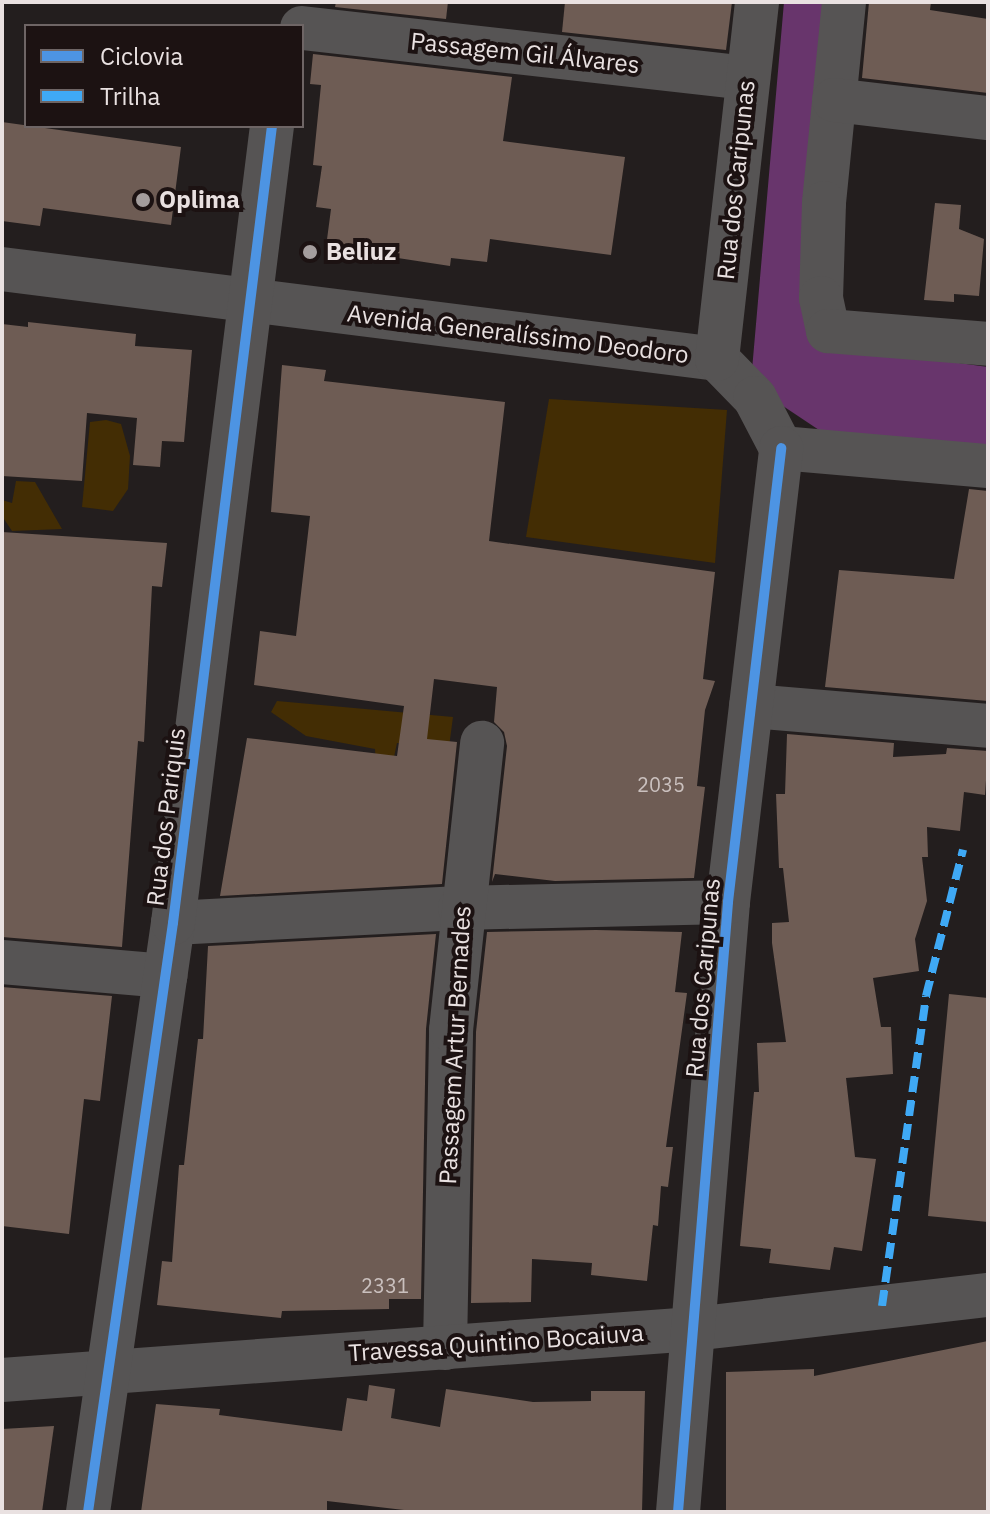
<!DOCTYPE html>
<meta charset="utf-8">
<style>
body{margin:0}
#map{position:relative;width:990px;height:1514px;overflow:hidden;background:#231e1e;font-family:"IBM Plex Sans",sans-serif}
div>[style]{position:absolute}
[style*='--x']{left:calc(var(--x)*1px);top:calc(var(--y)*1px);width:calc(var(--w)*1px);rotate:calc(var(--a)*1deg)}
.green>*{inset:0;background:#432d04}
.water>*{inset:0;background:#68356c}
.building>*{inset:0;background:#6e5c54}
.minor>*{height:44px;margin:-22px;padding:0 22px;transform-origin:22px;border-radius:22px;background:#565454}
.quiet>*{height:8px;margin-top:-4px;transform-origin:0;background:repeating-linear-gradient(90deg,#3fa9f5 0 16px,transparent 0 24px)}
.cycleway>*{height:10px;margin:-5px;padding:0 5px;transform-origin:5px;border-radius:5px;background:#4d94e3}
.dots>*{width:22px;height:22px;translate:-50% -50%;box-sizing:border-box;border:4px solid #1c1212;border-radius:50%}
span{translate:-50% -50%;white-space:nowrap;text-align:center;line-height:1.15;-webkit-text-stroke:8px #1c1212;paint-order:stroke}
.number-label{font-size:20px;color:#cac0be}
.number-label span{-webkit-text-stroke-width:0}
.street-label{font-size:24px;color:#e9e1e1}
.poi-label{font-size:24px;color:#e9e1e1;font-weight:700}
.left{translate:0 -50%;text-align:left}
.frame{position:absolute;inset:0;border:4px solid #e9e1e1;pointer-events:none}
.legend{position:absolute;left:24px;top:24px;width:280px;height:104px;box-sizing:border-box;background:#1c1212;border:2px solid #6e6565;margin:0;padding:10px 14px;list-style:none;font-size:24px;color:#e9e1e1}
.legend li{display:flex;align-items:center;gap:16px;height:40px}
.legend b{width:40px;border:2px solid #6e6565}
</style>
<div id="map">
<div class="green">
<i style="clip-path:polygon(549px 399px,727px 410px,715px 563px,526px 537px)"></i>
<i style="clip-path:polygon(106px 420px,121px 424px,130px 456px,128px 489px,113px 511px,82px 507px,90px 422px)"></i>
<i style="clip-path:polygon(16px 481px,35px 482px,62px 529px,12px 531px,2px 516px,2px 500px,12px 503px)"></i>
<i style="clip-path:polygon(277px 701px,453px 717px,449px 747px,397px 743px,391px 771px,376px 766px,375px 749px,306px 736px,271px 712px)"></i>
</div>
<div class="water">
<i style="clip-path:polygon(784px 2px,829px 2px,810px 323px,886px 353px,988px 367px,988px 445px,822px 432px,783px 406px,752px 370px)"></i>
</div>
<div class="building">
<i style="clip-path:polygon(336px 2px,448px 2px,446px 19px,335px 7px)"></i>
<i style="clip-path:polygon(565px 2px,732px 2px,726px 50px,562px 32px)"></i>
<i style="clip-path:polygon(869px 2px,931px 2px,930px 10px,988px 19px,988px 93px,862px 78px)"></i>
<i style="clip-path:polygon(313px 54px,512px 77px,503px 141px,625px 157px,611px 255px,490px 239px,487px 262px,451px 258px,450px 266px,326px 247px,331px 209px,316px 207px,322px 166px,313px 165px,321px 85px,310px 84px)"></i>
<i style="clip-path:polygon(2px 122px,181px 147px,171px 225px,43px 208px,40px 226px,2px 221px)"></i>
<i style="clip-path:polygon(935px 203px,961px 205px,959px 229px,984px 239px,979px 296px,954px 294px,954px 302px,924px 300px)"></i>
<i style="clip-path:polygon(28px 322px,136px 334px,135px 346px,192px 350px,184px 442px,162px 441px,160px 467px,133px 465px,137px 418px,87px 413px,82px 481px,2px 476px,2px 324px,28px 327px)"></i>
<i style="clip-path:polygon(282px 365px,326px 370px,324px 381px,505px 402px,489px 541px,715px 572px,703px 679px,715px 681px,705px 710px,697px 786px,705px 787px,694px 878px,555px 881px,495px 874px,492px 882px,507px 746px,504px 732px,494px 722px,497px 687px,434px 679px,427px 739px,457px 742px,442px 884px,220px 896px,247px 738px,397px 756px,404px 706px,254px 685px,260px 631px,296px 636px,310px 516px,271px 512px)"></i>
<i style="clip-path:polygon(969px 489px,988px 491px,988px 701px,825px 687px,839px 570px,954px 579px)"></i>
<i style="clip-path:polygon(2px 532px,167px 543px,162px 587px,152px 586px,144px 742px,138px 741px,122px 947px,2px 937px)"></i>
<i style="clip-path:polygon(787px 734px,894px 743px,893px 757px,946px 754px,947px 748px,988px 751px,985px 795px,964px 792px,960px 831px,927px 827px,928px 857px,922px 857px,927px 901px,915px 939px,919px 971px,873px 978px,881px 1027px,891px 1027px,893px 1074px,846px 1078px,855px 1157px,876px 1159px,862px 1251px,834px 1247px,830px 1270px,769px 1263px,771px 1249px,740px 1246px,754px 1092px,759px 1092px,757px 1043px,786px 1042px,772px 943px,772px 923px,789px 922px,783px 868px,779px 868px,776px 794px,785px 794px)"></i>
<i style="clip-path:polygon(596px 930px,682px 932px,675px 992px,687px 993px,666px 1147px,673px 1147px,668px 1187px,661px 1186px,658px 1226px,653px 1225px,647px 1281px,591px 1275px,592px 1263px,532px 1259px,531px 1302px,471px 1303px,476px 1032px,487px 932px)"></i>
<i style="clip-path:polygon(436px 934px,426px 1029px,421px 1299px,389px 1299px,389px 1309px,282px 1311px,281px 1318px,157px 1305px,162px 1261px,172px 1262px,179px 1165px,184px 1165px,198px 1039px,203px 1039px,208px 946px)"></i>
<i style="clip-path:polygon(2px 987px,112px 996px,100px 1101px,84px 1099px,69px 1234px,2px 1226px)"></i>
<i style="clip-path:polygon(949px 994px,988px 998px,988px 1222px,928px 1216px)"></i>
<i style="clip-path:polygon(988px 1341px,988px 1512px,726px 1512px,726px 1372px,814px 1369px,814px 1376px)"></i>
<i style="clip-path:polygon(369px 1385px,395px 1389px,391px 1418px,440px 1427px,446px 1389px,533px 1402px,591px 1401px,591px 1391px,645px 1391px,642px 1512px,421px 1512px,327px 1501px,327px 1512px,141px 1512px,156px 1404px,220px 1409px,219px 1415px,342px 1431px,347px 1398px,367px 1401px)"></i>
<i style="clip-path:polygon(54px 1426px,42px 1512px,2px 1512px,2px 1429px)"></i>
</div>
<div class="minor">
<i style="--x:844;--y:2;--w:202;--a:95.7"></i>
<i style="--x:824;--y:203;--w:95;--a:91.8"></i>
<i style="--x:821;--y:298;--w:34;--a:78"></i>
<i style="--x:828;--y:331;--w:161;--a:4.6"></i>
<i style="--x:302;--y:28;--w:449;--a:6.4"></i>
<i style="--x:834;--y:100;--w:155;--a:6.7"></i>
<i style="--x:2;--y:269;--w:721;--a:7.17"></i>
<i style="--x:717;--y:359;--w:54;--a:45.7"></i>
<i style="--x:755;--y:398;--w:56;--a:62.5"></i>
<i style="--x:717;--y:359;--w:359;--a:-83.6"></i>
<i style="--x:781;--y:448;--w:208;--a:5"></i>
<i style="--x:751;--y:706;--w:238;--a:4.8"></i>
<i style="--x:173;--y:923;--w:287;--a:-3"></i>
<i style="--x:460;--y:908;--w:268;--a:-1.3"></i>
<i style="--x:2;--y:962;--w:164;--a:4.9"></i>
<i style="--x:445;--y:1348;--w:318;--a:-88.9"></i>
<i style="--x:451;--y:1030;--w:289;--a:-83.8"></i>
<i style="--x:2;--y:1380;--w:693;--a:-4.22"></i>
<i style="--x:693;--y:1329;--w:297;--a:-6.6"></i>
<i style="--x:88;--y:1512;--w:595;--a:-81.79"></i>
<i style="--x:173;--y:923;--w:803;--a:-82.92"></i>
<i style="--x:678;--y:1512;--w:612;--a:-85.31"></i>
<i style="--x:728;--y:902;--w:457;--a:-83.3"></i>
</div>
<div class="quiet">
<i style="--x:882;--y:1306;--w:313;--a:-81.9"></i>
<i style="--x:926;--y:996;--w:151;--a:-75.8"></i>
</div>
<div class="cycleway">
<i style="--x:88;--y:1512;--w:595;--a:-81.79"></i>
<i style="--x:173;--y:923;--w:803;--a:-82.92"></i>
<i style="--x:678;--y:1512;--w:612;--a:-85.31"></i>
<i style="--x:728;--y:902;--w:457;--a:-83.3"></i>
</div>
<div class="dots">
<i style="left:143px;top:200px;background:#a49d9d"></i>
<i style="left:310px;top:252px;background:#a49d9d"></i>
</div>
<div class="number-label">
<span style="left:661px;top:784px">2035</span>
<span style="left:385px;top:1285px">2331</span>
</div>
<div class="street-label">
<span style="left:525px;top:53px;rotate:6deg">Passagem Gil Álvares</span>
<span style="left:736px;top:180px;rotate:-84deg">Rua dos Caripunas</span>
<span style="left:518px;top:334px;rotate:7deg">Avenida Generalíssimo Deodoro</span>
<span style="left:166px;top:817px;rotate:-83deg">Rua dos Pariquis</span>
<span style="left:703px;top:978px;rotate:-85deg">Rua dos Caripunas</span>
<span style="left:455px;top:1045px;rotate:-87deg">Passagem Artur Bernades</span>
<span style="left:496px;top:1343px;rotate:-4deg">Travessa Quintino Bocaiuva</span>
</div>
<div class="poi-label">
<span class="left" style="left:159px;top:200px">Oplima</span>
<span class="left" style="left:326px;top:252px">Beliuz</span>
</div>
<div class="frame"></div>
<ul class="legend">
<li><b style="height:10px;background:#4d94e3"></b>Ciclovia</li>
<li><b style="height:10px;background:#3fa9f5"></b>Trilha</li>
</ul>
</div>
